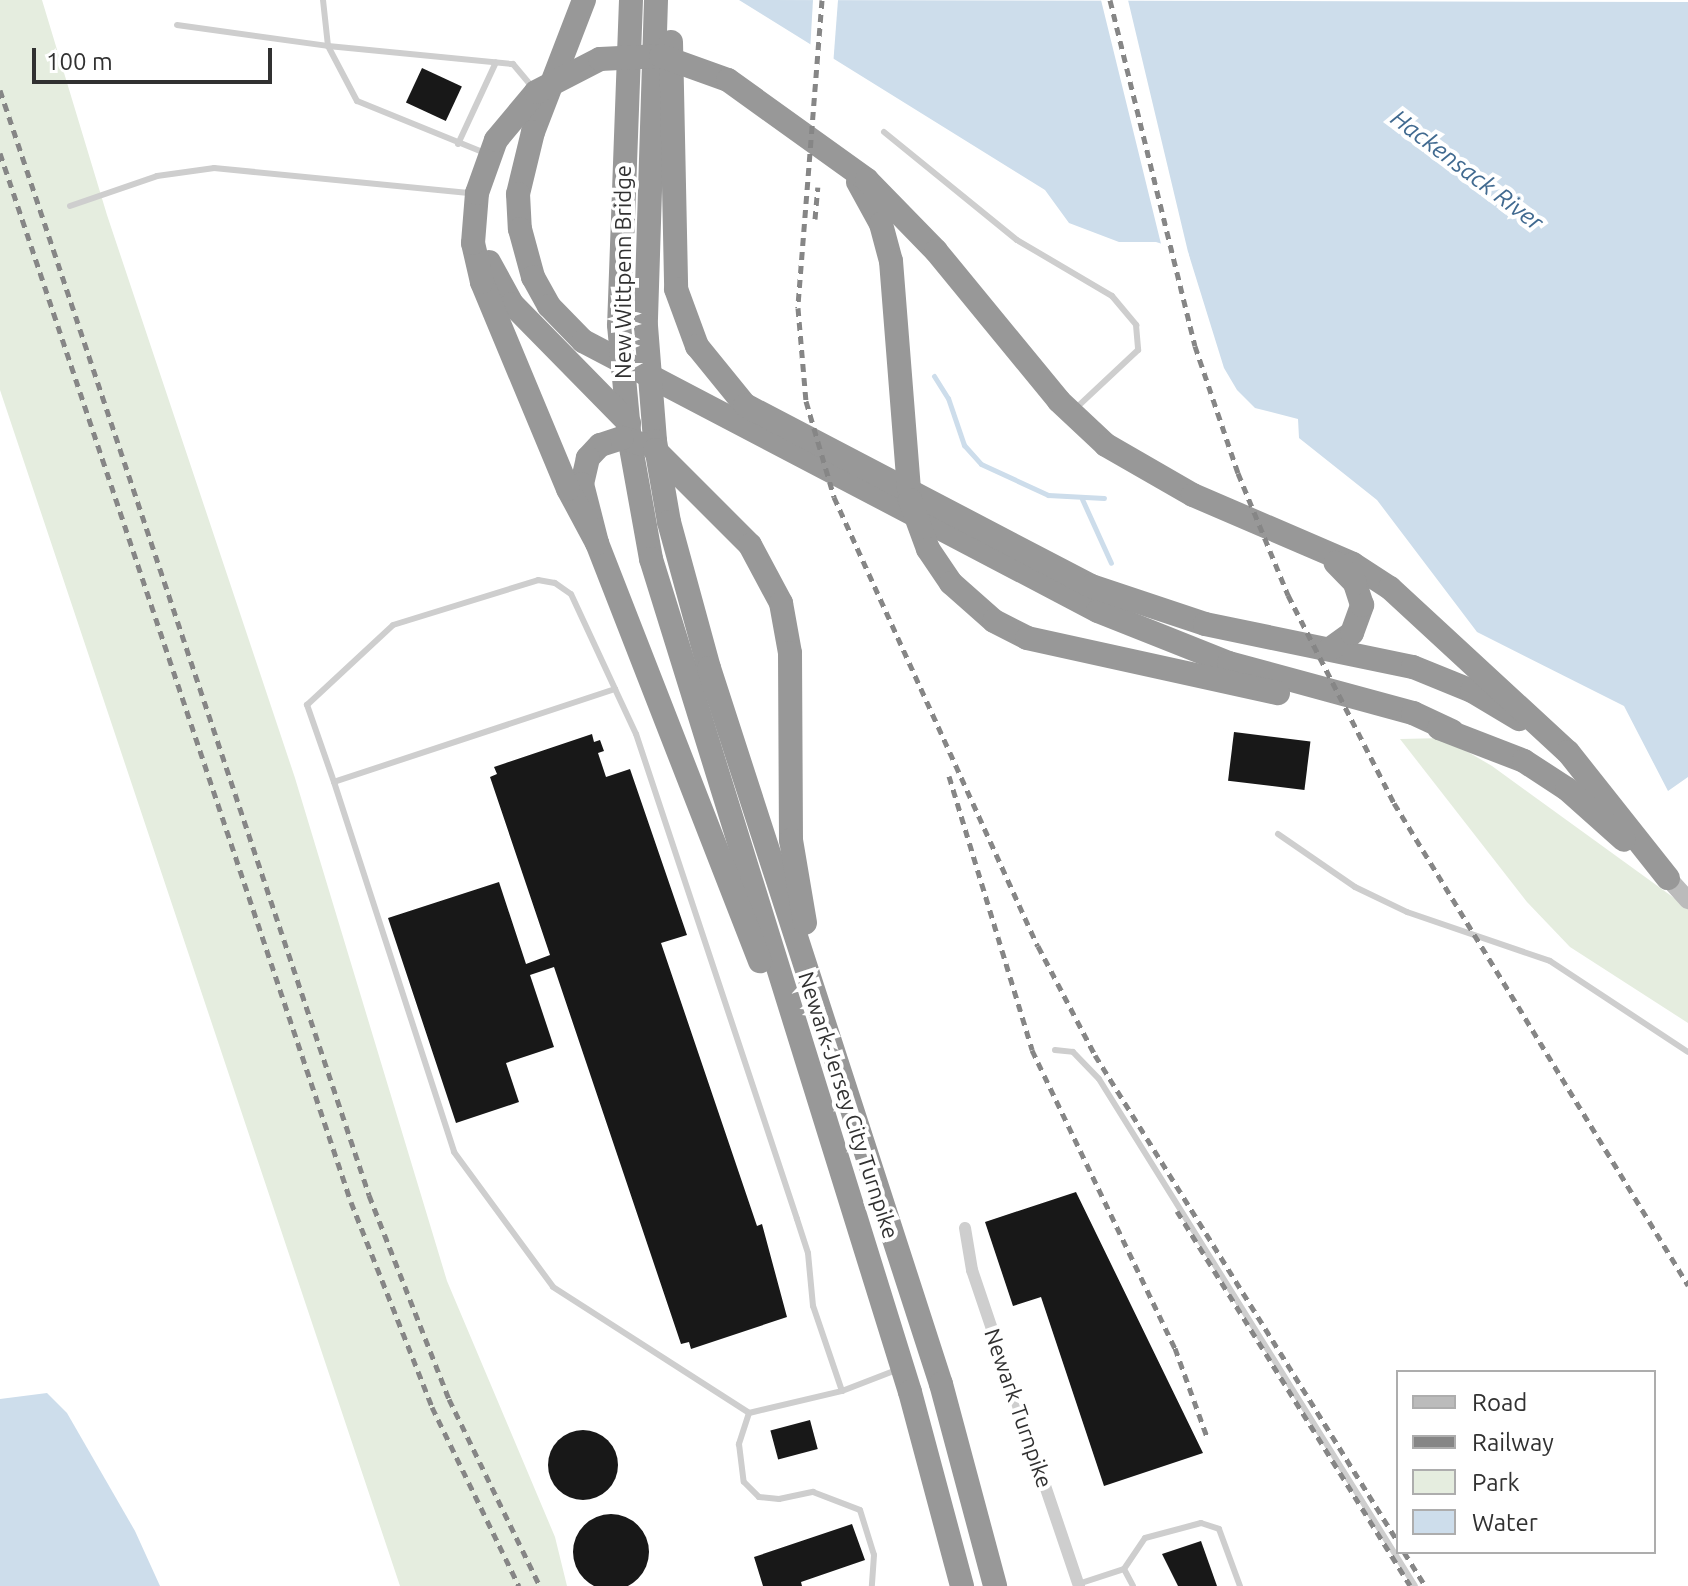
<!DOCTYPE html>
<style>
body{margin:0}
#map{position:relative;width:1688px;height:1586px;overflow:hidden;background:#fff;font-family:Ubuntu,sans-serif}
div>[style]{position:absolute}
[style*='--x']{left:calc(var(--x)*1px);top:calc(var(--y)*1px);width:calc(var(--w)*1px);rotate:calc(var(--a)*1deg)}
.green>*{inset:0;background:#e5eddf}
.water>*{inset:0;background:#cdddeb}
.pier>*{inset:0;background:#fff}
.stream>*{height:5px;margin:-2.5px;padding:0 2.5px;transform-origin:2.5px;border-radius:2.5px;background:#cdddeb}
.building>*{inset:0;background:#181818;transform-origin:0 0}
.round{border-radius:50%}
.service>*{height:6px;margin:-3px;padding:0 3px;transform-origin:3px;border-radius:3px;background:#cecece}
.minor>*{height:12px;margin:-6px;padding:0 6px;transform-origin:6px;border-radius:6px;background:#cecece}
.secondary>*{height:18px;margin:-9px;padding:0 9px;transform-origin:9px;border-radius:9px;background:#bbb}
.motorway>*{height:24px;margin:-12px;padding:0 12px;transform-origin:12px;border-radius:12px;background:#989898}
.rail>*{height:5px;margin-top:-2.5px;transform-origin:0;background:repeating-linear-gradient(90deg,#868686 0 8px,transparent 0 14px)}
span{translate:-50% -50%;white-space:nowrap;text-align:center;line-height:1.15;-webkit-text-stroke:8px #fff;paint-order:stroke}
.street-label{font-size:22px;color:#313131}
.water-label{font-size:24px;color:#416a90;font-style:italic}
.legend{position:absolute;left:1396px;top:1370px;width:260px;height:184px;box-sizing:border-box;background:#fff;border:2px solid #adadad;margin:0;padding:10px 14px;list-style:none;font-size:24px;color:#313131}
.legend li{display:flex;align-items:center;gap:16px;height:40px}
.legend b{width:40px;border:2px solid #adadad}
.scale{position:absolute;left:32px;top:48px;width:240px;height:36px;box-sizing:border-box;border:4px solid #313131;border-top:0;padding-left:10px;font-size:24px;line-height:28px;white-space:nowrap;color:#313131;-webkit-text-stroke:6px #fff;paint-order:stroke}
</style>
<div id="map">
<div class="green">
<i style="clip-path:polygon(0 0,42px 0,107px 215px,295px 778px,447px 1281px,555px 1537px,567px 1586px,400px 1586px,0 390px)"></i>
<i style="clip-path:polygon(1444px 738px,1492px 766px,1688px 908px,1688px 1023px,1570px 947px,1527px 902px,1400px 739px)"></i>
</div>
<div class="water">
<i style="clip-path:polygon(739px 0,1688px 2px,1688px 777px,1668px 791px,1624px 706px,1477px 632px,1377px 500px,1299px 438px,1298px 419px,1255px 408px,1237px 390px,1224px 368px,1188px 252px,1156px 242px,1119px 242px,1069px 223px,1045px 190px)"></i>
<i style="clip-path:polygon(47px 1393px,67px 1413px,135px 1531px,160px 1586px,0 1586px,0 1399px)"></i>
</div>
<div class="pier">
<i style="clip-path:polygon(813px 0,838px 0,833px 66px,810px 52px)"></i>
<i style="clip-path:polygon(1101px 0,1128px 0,1199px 298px,1185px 255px,1162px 248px)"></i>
</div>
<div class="stream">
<i style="--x:934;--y:376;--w:26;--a:58"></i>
<i style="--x:948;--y:398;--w:50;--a:71.2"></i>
<i style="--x:964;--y:445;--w:25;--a:48"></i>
<i style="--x:981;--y:464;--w:74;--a:24.8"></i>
<i style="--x:1048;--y:495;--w:56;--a:3.1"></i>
<i style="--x:1082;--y:499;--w:70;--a:65.6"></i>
</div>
<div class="building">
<i style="left:422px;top:68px;width:44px;height:38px;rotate:25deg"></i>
<i style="left:1234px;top:732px;width:77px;height:49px;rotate:7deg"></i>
<i style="clip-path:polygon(592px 734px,594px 742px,600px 740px,604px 751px,598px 753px,606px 777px,630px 769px,687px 935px,661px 943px,757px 1226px,762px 1224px,787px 1317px,691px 1349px,689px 1342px,681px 1344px,554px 967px,530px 975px,554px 1047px,506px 1063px,519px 1102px,456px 1123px,388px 918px,499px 882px,526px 964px,550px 955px,490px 777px,497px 774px,494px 767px)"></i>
<i style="clip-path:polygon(1076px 1192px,1203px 1453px,1104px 1486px,1041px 1297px,1013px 1306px,985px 1222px)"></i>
<i style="left:810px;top:1420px;width:30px;height:41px;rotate:75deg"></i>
<i class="round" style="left:548px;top:1430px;width:70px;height:70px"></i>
<i class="round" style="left:573px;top:1514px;width:76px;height:76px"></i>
<i style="clip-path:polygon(852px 1524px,865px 1560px,801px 1582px,802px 1586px,763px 1586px,754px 1557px)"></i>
<i style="clip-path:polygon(1201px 1541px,1217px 1586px,1178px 1586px,1162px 1554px)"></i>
</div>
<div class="service">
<i style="--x:177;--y:25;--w:152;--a:7.9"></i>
<i style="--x:328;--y:46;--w:46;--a:-96.2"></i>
<i style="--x:884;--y:132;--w:171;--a:39.1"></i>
<i style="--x:1017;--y:240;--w:110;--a:30.5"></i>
<i style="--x:1112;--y:296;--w:38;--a:50"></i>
<i style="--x:1136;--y:325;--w:25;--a:85"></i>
<i style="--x:1138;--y:350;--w:85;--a:136.9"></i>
<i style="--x:458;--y:144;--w:90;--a:-65.1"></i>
<i style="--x:485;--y:153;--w:138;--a:-157.9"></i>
<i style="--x:357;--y:101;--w:62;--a:-117.8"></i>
<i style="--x:328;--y:46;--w:186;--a:5.6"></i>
<i style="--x:513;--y:64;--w:30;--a:50"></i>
<i style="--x:70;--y:206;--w:92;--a:-19"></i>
<i style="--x:157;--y:176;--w:58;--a:-8"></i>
<i style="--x:214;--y:168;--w:256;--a:5.6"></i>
<i style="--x:334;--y:782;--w:82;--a:-109.3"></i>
<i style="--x:307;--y:705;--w:117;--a:-42.9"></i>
<i style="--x:393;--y:625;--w:152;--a:-17.2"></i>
<i style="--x:538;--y:580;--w:17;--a:10"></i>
<i style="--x:555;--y:583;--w:19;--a:35"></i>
<i style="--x:571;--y:594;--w:105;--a:65.1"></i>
<i style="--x:1278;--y:834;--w:93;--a:34.5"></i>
<i style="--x:1355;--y:887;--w:58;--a:25.7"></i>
<i style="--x:1407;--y:912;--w:151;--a:18.9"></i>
<i style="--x:1550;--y:961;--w:165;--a:33.4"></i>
<i style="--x:1055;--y:1050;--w:18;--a:6"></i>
<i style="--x:1073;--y:1052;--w:37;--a:46"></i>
<i style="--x:1099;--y:1079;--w:597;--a:58.07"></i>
<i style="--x:842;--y:1391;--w:90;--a:-108.8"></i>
<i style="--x:813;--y:1306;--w:53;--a:-95.4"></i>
<i style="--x:808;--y:1253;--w:36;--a:-108"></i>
<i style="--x:797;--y:1219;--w:511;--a:-108.36"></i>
<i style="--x:636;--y:734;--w:50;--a:-115"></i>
<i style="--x:615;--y:689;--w:296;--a:161.7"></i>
<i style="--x:334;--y:782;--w:389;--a:72"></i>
<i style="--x:454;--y:1152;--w:167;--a:53.7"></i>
<i style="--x:553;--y:1287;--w:233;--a:32.7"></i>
<i style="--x:749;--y:1413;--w:96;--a:-13.3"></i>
<i style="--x:842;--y:1391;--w:61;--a:-21.1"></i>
<i style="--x:749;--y:1413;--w:33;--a:108"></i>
<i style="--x:739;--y:1444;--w:38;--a:83"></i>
<i style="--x:744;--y:1482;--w:21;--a:45"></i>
<i style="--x:759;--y:1497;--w:20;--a:6"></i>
<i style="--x:779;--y:1499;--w:35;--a:-12"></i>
<i style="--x:813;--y:1492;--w:50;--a:21"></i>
<i style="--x:860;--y:1510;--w:47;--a:72.7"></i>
<i style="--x:874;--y:1555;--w:31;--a:94"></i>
<i style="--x:1124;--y:1569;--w:19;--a:62"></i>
<i style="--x:1078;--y:1584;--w:48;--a:-18.1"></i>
<i style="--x:1124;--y:1569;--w:37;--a:-56"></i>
<i style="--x:1145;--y:1538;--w:58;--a:-15"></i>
<i style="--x:1201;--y:1523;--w:19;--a:18"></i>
<i style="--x:1219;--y:1529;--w:61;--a:69.8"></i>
</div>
<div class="minor">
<i style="--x:965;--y:1228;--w:43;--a:80.5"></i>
<i style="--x:972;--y:1270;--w:334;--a:71.3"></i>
</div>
<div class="secondary">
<i style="--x:1668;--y:878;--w:30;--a:48"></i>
</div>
<div class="motorway">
<i style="--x:584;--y:0;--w:142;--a:111.1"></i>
<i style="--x:533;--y:132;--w:64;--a:103.6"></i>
<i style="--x:518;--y:194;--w:35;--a:87"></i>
<i style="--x:520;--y:229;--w:50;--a:74.8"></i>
<i style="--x:533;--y:277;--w:33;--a:61"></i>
<i style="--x:549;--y:306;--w:49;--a:45.8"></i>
<i style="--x:583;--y:341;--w:581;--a:27.67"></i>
<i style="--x:1098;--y:611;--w:141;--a:21.7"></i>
<i style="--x:1229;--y:663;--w:191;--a:15.2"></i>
<i style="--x:1413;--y:713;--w:43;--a:24.8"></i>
<i style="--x:631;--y:0;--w:325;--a:92.1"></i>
<i style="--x:619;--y:325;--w:118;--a:84.6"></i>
<i style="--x:630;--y:442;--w:119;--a:79.8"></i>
<i style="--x:651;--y:559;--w:872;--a:72.73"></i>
<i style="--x:910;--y:1392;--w:201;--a:75"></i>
<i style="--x:656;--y:0;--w:326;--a:91.8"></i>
<i style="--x:646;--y:326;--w:115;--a:85.5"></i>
<i style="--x:655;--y:441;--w:82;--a:80.2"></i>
<i style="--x:669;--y:522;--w:151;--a:74.7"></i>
<i style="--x:709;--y:668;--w:753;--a:72.05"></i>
<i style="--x:941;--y:1384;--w:209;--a:75"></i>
<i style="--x:671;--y:42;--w:247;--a:88.8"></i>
<i style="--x:676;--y:289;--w:61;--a:69.8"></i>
<i style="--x:697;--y:346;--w:76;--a:50.9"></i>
<i style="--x:745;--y:405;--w:390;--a:27.6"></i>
<i style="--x:1091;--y:586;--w:120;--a:18.4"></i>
<i style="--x:1205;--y:624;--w:212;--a:11.7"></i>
<i style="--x:1413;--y:667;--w:64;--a:22.1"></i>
<i style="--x:1472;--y:691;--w:55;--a:30.8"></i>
<i style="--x:858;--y:182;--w:48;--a:61.3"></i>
<i style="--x:881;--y:224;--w:38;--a:75"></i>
<i style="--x:891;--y:261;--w:240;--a:85.5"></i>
<i style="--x:910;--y:500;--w:52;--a:69.8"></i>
<i style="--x:928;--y:549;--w:41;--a:55.9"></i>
<i style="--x:951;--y:583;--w:57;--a:41.5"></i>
<i style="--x:994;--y:621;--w:37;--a:27"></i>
<i style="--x:1027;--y:638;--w:257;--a:12.4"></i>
<i style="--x:489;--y:262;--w:48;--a:61.3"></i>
<i style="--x:512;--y:304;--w:167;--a:45.5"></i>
<i style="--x:641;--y:444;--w:20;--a:-162"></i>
<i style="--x:622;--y:438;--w:23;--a:162"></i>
<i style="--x:600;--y:445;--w:18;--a:133"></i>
<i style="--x:588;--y:458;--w:27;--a:103"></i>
<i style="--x:582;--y:484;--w:61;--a:75.7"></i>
<i style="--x:597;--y:543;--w:449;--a:68.7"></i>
<i style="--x:655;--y:450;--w:134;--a:45"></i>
<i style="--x:750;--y:545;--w:66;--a:61.9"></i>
<i style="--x:781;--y:603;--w:51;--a:79.8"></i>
<i style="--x:790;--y:653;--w:187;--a:89.7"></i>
<i style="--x:791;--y:840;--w:84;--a:80.4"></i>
<i style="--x:597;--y:543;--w:61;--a:-118.2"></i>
<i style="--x:568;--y:489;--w:224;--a:-112.6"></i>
<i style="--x:482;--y:282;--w:40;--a:-103"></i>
<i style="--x:473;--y:243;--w:50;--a:-85.4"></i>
<i style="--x:477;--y:193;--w:56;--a:-70.3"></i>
<i style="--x:496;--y:140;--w:62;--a:-50.2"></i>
<i style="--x:536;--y:92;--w:72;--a:-27.3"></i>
<i style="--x:600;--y:59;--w:61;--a:-2.8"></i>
<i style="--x:661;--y:56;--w:71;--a:19.7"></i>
<i style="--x:728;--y:80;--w:171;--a:35.7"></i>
<i style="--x:867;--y:180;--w:99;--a:45.8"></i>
<i style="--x:936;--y:251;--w:194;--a:50.6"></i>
<i style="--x:1059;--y:401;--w:64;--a:43.1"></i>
<i style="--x:1106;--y:445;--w:100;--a:29.9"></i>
<i style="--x:1193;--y:495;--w:174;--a:23.3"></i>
<i style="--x:1353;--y:564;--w:44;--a:33"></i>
<i style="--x:1390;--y:588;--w:242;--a:42.7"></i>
<i style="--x:1568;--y:752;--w:161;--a:51.6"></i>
<i style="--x:1330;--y:649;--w:27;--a:-36"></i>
<i style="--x:1352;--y:633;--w:30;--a:-70"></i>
<i style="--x:1362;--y:605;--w:23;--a:-108"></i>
<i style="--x:1355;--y:583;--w:28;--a:-134"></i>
<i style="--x:1439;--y:728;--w:91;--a:21.2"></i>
<i style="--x:1524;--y:761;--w:51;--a:33.1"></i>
<i style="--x:1567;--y:789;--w:76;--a:41.8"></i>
</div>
<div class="rail">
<i style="--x:822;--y:0;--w:309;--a:94.5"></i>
<i style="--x:798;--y:308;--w:93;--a:85.1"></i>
<i style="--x:806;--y:401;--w:100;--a:73.7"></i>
<i style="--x:834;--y:497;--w:493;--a:65.6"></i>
<i style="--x:1038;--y:946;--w:123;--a:62.4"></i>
<i style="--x:1095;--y:1055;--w:574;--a:58.11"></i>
<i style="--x:1110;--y:0;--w:356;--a:76.2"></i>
<i style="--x:1195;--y:346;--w:134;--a:71.3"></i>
<i style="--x:1238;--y:473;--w:132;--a:67.7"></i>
<i style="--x:1288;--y:595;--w:233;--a:63"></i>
<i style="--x:1394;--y:803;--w:565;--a:58.62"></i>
<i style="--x:0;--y:90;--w:1165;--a:71.53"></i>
<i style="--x:369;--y:1195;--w:219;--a:68.6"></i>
<i style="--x:449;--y:1399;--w:208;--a:64.1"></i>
<i style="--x:0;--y:153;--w:1106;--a:71.5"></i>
<i style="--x:351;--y:1202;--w:220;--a:68.4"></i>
<i style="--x:432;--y:1407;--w:199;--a:64.1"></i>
<i style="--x:815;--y:219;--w:32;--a:-85"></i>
<i style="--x:949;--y:776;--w:286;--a:73.1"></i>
<i style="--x:1032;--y:1050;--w:331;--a:64.4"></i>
<i style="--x:1175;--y:1348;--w:95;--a:70.2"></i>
<i style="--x:1177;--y:1211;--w:441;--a:58.1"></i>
<i style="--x:1404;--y:1552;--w:40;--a:58"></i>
</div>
<div class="street-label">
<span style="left:623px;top:272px;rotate:-90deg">New Wittpenn Bridge</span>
<span style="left:849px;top:1105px;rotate:72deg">Newark-Jersey City Turnpike</span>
<span style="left:1019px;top:1408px;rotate:71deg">Newark Turnpike</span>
</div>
<div class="water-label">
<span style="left:1467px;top:170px;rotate:37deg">Hackensack River</span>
</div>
<ul class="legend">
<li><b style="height:10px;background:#bbb"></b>Road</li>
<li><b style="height:10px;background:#868686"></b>Railway</li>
<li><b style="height:22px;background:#e5eddf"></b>Park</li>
<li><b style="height:22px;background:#cdddeb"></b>Water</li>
</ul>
<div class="scale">100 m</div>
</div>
